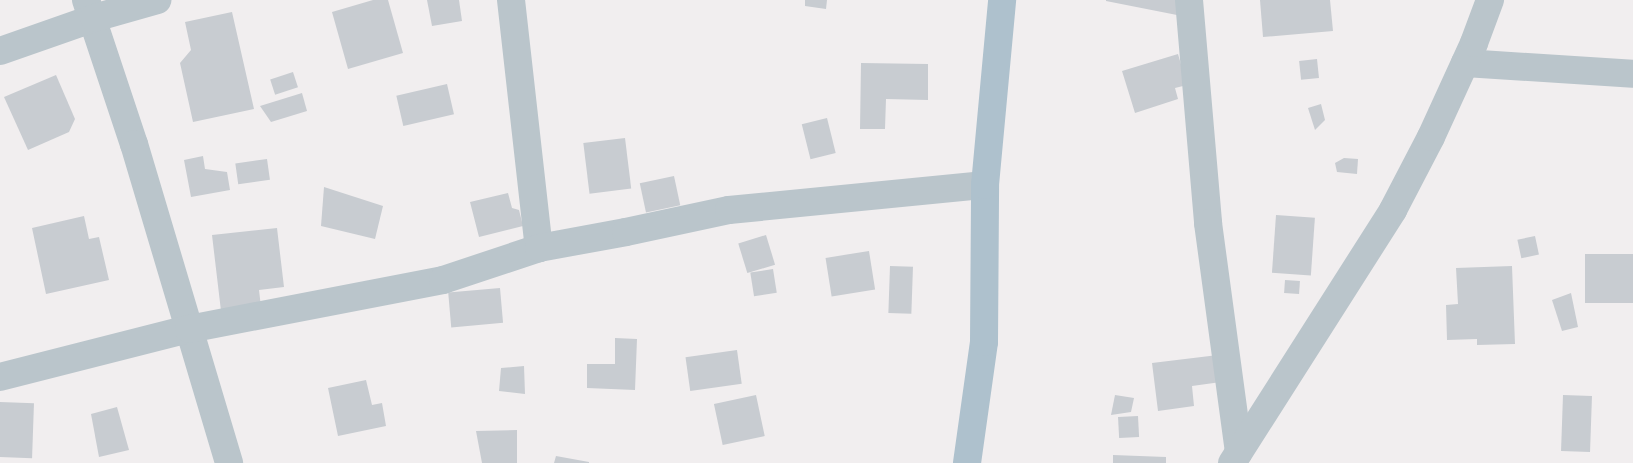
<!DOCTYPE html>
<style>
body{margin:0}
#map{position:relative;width:1633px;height:463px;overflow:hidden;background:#f1eeef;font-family:"Roboto Condensed",sans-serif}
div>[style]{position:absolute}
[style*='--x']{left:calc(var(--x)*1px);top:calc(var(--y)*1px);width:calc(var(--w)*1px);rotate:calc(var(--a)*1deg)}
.building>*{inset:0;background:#c8ccd1;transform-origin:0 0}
.minor>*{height:28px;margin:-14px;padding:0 14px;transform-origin:14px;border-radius:14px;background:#bac5cb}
.major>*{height:28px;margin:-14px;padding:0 14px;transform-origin:14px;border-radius:14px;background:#aec1cd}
span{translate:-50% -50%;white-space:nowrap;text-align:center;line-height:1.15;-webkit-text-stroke:4px #fff;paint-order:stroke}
</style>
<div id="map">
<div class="building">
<i style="clip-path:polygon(373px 0,388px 0,403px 53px,348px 69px,332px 12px)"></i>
<i style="clip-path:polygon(427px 0,459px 0,462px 21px,432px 26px)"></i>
<i style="clip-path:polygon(805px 0,827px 0,826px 9px,805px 6px)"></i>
<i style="clip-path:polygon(1106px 0,1181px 0,1182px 16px,1106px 1px)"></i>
<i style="clip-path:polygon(1260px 0,1330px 0,1333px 31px,1263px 37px)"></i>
<i style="clip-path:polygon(232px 12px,254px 109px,193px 122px,180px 63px,191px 50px,185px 22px)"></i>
<i style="clip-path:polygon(1178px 54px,1187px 85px,1175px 88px,1178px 99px,1135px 113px,1122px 71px)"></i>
<i style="left:1317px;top:59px;width:19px;height:18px;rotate:84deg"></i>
<i style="clip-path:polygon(861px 63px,928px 64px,928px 100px,886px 99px,885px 129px,860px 129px)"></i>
<i style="left:293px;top:72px;width:16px;height:24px;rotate:72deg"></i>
<i style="clip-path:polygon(56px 75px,75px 119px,69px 132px,28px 150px,4px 97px)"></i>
<i style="left:447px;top:84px;width:31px;height:52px;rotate:77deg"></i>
<i style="clip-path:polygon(302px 93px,307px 111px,271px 122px,260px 106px)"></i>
<i style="clip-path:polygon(1321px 104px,1325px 120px,1315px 130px,1308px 108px)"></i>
<i style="left:827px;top:118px;width:36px;height:26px;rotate:76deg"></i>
<i style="left:625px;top:138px;width:51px;height:42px;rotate:83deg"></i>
<i style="clip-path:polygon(203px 156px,205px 169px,227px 172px,230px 190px,191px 197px,184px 160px)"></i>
<i style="clip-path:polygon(1344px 158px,1358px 159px,1357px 174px,1337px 172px,1335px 163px)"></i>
<i style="left:267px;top:159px;width:21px;height:32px;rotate:82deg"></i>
<i style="left:674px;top:176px;width:30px;height:35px;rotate:78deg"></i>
<i style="clip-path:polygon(324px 187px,383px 206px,375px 239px,321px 226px)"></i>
<i style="clip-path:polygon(508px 193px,512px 208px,519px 210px,523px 226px,479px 237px,470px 202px)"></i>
<i style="left:1276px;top:215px;width:39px;height:58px;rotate:4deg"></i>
<i style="clip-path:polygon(84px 216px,89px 239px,99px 237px,109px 280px,46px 294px,32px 228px)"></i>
<i style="clip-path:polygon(277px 228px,284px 287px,259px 290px,261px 307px,221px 311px,212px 235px)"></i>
<i style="left:766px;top:235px;width:31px;height:29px;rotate:73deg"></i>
<i style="left:1535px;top:236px;width:19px;height:18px;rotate:78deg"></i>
<i style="left:869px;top:251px;width:39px;height:44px;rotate:81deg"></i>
<i style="left:1633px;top:254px;width:49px;height:48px;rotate:90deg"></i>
<i style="left:890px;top:266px;width:23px;height:47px;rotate:2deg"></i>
<i style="clip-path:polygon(1512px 266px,1515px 344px,1477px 345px,1477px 339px,1447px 340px,1446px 305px,1458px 304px,1456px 268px)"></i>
<i style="left:773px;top:269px;width:24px;height:23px;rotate:81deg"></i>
<i style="left:1285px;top:280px;width:15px;height:13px;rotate:4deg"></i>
<i style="left:500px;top:288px;width:35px;height:52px;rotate:85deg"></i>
<i style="clip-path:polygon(1571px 293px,1578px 327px,1562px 331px,1552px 300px)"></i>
<i style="clip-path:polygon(615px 338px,637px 339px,635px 390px,587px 388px,587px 364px,615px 364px)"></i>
<i style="left:737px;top:350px;width:34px;height:52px;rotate:82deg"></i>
<i style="clip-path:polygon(1218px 355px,1221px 382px,1192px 386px,1194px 406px,1158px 411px,1152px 363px)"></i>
<i style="clip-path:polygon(524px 366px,525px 394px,499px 391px,501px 368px)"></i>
<i style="clip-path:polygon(366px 380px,372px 405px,382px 403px,386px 426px,338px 436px,328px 388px)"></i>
<i style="left:756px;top:395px;width:42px;height:43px;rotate:78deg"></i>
<i style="clip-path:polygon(1115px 395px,1134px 398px,1131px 412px,1111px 415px)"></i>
<i style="left:1563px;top:395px;width:29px;height:56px;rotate:2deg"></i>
<i style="left:0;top:402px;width:34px;height:55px;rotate:2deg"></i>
<i style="clip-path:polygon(117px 407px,129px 450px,99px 457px,91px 414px)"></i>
<i style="left:1138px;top:416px;width:21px;height:20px;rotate:87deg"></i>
<i style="clip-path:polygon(517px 430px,517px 463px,482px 463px,476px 431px)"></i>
<i style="clip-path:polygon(1113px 455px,1166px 457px,1166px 463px,1113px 463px)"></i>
<i style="clip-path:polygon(556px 456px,589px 462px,589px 463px,554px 463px)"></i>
</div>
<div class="minor">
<i style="--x:86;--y:0;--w:152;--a:71.6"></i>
<i style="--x:134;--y:144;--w:333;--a:73.4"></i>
<i style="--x:511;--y:0;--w:250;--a:83.6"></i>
<i style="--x:1189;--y:0;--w:224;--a:85.1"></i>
<i style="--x:1208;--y:223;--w:231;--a:82.3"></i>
<i style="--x:0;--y:51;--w:100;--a:-19.3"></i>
<i style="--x:94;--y:18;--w:66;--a:-15.9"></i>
<i style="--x:1465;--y:63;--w:168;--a:3.7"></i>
<i style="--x:0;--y:377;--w:195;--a:-14.3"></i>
<i style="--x:189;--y:329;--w:259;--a:-10.9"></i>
<i style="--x:443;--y:280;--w:101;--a:-18.4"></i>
<i style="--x:539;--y:248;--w:88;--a:-10.4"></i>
<i style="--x:626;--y:232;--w:105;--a:-12.1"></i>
<i style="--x:729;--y:210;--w:257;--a:-5.6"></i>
<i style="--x:1232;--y:463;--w:300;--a:-57.5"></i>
<i style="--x:1393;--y:210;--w:82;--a:-62.5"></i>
<i style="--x:1431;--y:137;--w:103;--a:-65.4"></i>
<i style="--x:1474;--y:43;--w:46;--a:-69.6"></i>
</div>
<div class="major">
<i style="--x:967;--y:463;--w:122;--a:-82"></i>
<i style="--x:984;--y:342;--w:157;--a:-89.6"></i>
<i style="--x:985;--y:185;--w:186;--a:-84.7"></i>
</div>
</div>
